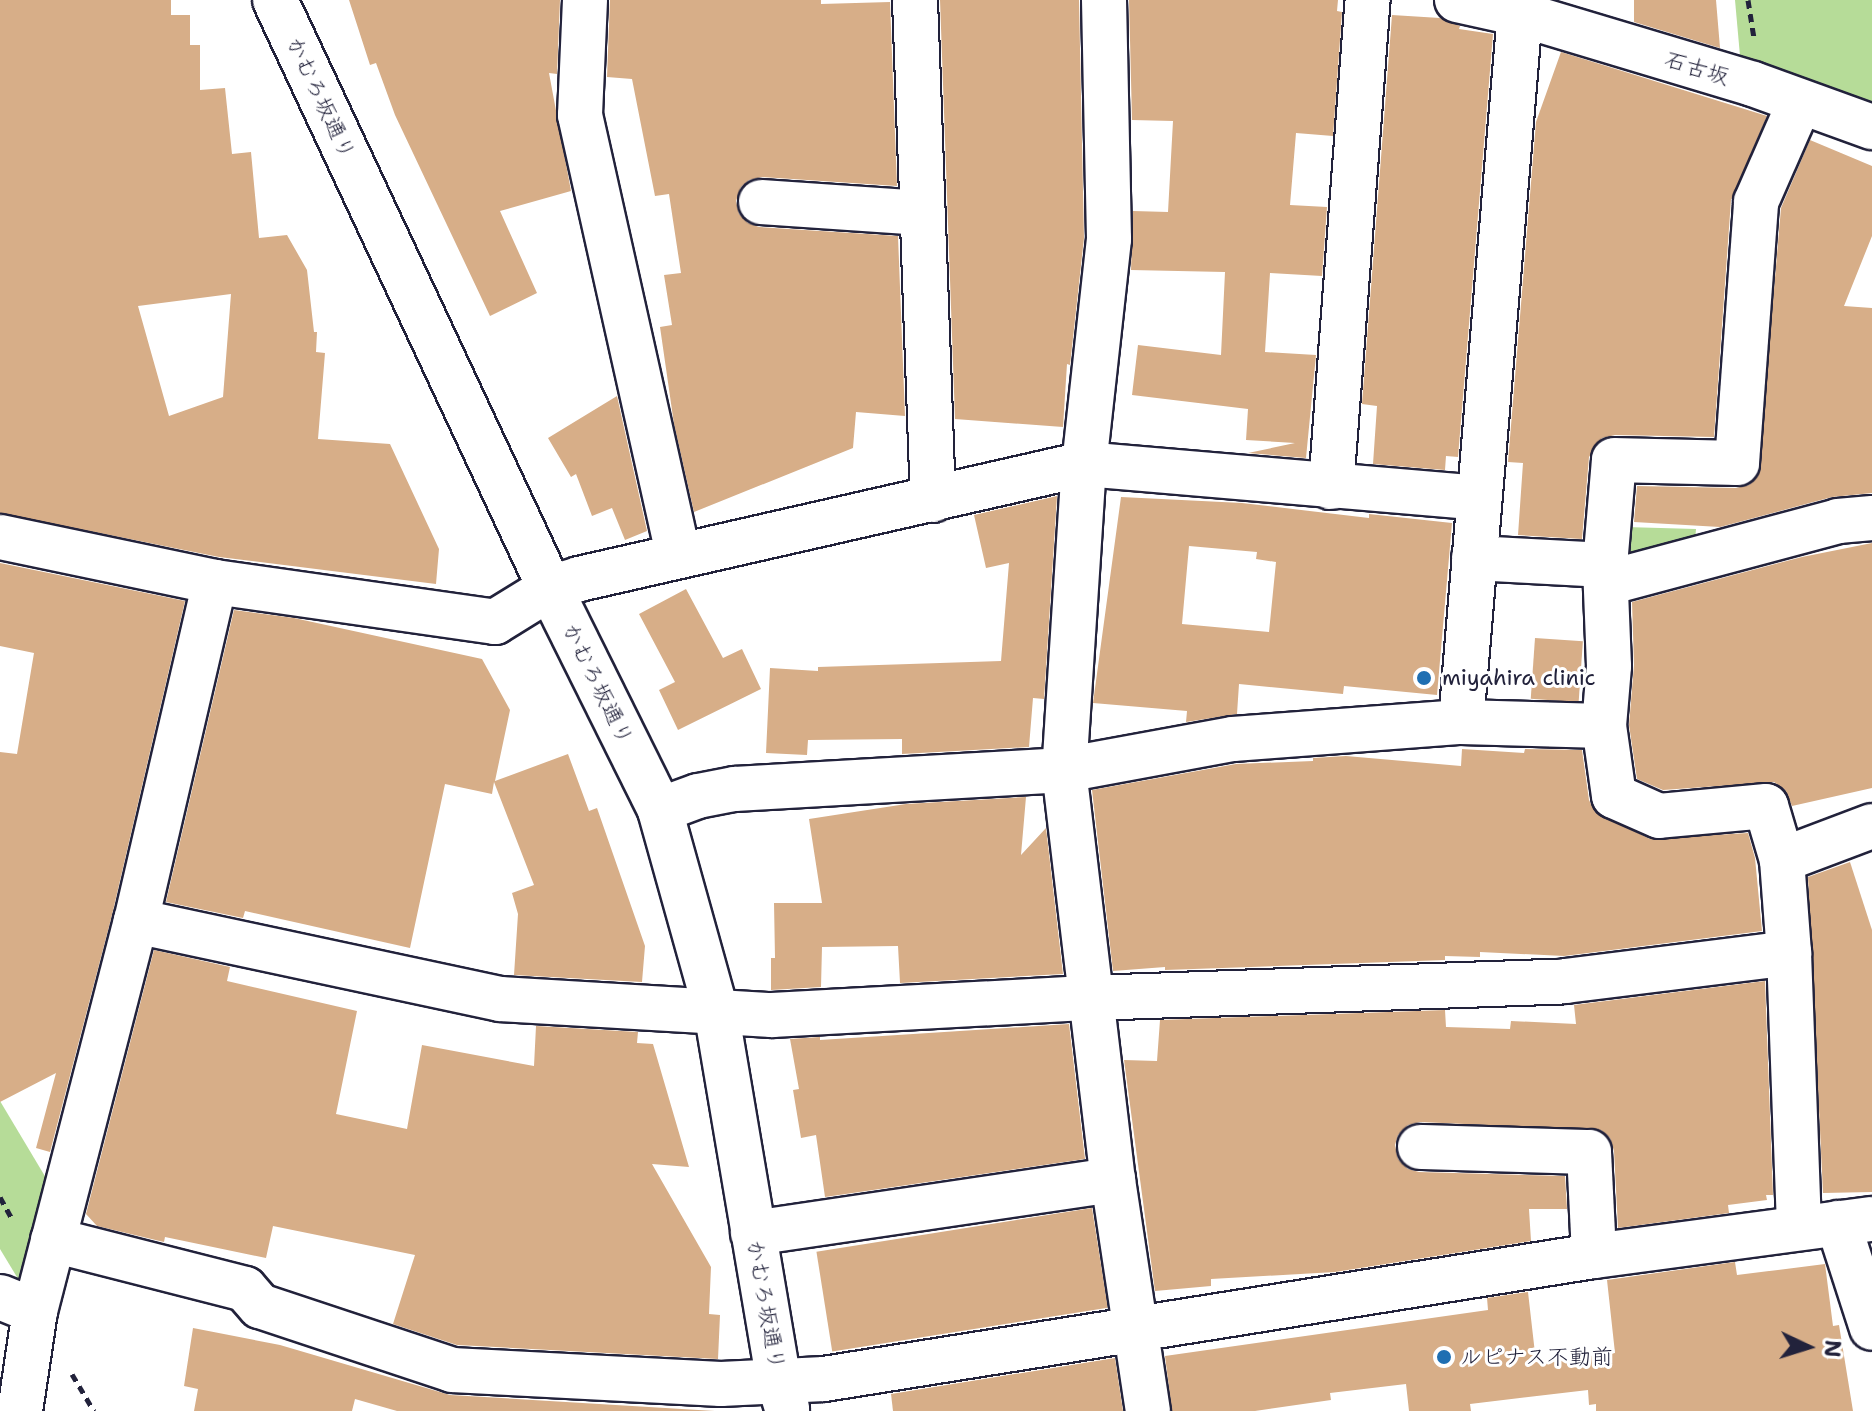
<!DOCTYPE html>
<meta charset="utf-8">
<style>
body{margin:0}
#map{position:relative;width:1872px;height:1411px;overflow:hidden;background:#fff;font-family:"Shantell Sans","Klee One",sans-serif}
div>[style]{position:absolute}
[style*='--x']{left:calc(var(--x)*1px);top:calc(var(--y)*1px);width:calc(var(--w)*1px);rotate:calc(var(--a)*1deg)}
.green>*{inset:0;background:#b6dc98}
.building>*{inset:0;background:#d7ae88;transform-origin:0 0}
.path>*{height:5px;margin-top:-2.5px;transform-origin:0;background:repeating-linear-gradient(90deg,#22223b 0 8px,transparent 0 14px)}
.roads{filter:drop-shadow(2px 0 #22223b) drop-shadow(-2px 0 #22223b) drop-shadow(0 2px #22223b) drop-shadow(0 -2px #22223b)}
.minor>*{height:44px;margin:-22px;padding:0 22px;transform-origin:22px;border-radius:22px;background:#fff}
.dots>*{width:22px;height:22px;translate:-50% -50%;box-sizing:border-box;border:4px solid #fff;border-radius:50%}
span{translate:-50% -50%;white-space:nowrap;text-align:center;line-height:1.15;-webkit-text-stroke:6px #fff;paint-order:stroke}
.street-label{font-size:22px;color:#22223b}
.poi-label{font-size:22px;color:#22223b}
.left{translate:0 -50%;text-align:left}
.north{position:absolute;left:1768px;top:1307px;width:80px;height:80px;-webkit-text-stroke:6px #fff;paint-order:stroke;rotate:94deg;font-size:22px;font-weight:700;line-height:32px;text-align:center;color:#22223b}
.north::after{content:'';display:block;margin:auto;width:28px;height:36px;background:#22223b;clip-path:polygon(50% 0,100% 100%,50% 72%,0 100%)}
</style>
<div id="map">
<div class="green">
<i style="clip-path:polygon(1735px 0,1872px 0,1872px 114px,1741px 67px)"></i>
<i style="clip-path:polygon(1625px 527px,1696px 529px,1694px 554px,1623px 569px)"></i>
<i style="clip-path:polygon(0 1101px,49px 1183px,23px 1287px,0 1249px)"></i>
</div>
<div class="building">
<i style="clip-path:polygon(evenodd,0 0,171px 0,171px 15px,190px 15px,190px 45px,200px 45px,200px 90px,225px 88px,232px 154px,251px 152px,259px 238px,287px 235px,307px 270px,314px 332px,317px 332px,316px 352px,325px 353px,318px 439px,390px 444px,439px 549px,436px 584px,219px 557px,0 513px,0 0,231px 294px,223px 397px,169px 416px,138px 306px,231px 294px)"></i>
<i style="clip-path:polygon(349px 0,560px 0,557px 74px,549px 73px,571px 191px,500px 211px,537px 293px,490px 316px,395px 115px,376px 63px,370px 65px)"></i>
<i style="clip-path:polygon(610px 0,821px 0,821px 4px,890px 2px,897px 186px,762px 177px,749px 180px,741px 187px,736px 201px,739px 214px,748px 223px,759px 227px,898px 236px,905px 416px,856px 412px,853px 448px,694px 512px,674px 424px,660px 327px,672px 325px,664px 275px,681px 273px,669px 194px,655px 196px,632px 79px,607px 77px)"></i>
<i style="clip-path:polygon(940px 0,1079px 0,1084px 238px,1070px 365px,1067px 364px,1063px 427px,955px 419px)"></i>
<i style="clip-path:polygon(1129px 0,1338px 0,1337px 11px,1342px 12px,1333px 136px,1296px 133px,1290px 205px,1327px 207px,1322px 276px,1270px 273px,1265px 352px,1316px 355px,1306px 458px,1248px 453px,1295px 443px,1246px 440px,1248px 409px,1132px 395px,1138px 345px,1221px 355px,1225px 272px,1131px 270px,1133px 211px,1168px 212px,1173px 121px,1132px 120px)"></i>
<i style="clip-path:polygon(1634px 0,1716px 0,1720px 48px,1634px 22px)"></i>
<i style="clip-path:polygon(1392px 15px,1440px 18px,1460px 26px,1459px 29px,1493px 34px,1458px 457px,1446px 456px,1445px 470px,1373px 464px,1377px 406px,1362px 404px)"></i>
<i style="clip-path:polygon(1561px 52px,1767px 116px,1731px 200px,1714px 437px,1615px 435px,1602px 438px,1589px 457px,1582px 539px,1518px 535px,1523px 463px,1508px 462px,1536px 122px)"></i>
<i style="clip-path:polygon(1810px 140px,1872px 166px,1872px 236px,1844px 306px,1872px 308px,1872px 493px,1832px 497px,1720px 527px,1634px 522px,1637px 486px,1736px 488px,1749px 485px,1758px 476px,1781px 208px)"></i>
<i style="clip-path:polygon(617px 396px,647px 531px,625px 540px,612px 508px,592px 516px,576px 474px,571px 477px,548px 438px)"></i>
<i style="clip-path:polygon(1057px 496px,1044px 699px,1033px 698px,1029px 747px,902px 754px,902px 739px,808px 740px,807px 755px,766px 753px,770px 668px,818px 671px,818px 667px,1001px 661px,1009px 563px,986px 568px,974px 515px)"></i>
<i style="clip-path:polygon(evenodd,1121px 497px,1242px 503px,1369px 518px,1369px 514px,1452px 523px,1437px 695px,1344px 686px,1343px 694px,1239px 684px,1237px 714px,1186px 722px,1187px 711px,1093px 703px,1121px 497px,1189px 546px,1257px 552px,1256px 559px,1276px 562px,1269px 632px,1182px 624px,1189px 546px)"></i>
<i style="clip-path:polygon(1872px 543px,1872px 788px,1792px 806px,1785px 790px,1774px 782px,1663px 790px,1637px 779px,1629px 725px,1634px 665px,1632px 602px,1802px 557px)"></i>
<i style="clip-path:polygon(0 563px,185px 601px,112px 915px,50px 1152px,36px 1148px,56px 1073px,0 1102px,0 752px,17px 754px,34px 653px,0 646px)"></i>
<i style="clip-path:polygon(686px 589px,723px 658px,742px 649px,761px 689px,678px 730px,659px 690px,675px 682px,639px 614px)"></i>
<i style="clip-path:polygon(234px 610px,294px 618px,482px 659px,510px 710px,495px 781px,568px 754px,589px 811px,597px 808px,645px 946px,642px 982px,514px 975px,518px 914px,512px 893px,534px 885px,494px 782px,492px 794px,445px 784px,410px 948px,245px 911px,243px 918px,166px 902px)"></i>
<i style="left:1535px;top:638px;width:48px;height:61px;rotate:4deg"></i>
<i style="clip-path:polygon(1462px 749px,1524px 753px,1525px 749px,1582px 750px,1589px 800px,1595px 812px,1650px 839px,1748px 833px,1755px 858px,1762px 931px,1564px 956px,1480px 952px,1480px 957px,1445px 956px,1445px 960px,1165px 970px,1165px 967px,1113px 971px,1092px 790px,1236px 764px,1313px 761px,1313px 758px,1346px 756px,1461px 766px)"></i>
<i style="clip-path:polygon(1026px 797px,1021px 855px,1046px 828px,1063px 974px,900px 983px,898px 946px,822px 947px,821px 987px,771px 990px,771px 958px,775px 958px,774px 903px,822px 903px,809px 819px,906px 804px)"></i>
<i style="clip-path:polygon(1850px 862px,1872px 930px,1872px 1192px,1823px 1193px,1808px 877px)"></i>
<i style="clip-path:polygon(154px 950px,230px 967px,227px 981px,357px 1011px,336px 1114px,407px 1129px,422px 1045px,534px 1066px,536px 1026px,638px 1032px,637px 1043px,653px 1044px,689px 1167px,652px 1164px,711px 1267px,709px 1314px,720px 1315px,718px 1359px,457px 1345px,393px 1324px,415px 1255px,273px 1226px,266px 1258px,165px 1237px,164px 1242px,97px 1226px,86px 1214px)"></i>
<i style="clip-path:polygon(1765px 981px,1773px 1195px,1766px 1195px,1767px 1200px,1728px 1205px,1729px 1213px,1618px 1228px,1614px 1151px,1610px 1138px,1601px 1130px,1420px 1122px,1408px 1125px,1398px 1135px,1395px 1145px,1398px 1159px,1408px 1169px,1419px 1172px,1565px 1176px,1567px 1209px,1529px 1209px,1531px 1241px,1335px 1272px,1211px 1279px,1211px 1286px,1155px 1291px,1124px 1060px,1157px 1061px,1160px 1020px,1445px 1010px,1446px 1027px,1510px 1029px,1511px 1021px,1576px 1024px,1574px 1005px)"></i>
<i style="clip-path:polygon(1069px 1024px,1085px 1159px,825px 1197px,816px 1135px,801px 1138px,793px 1090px,799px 1089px,790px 1039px,820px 1037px,820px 1040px)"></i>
<i style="left:1092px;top:1208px;width:101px;height:279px;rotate:81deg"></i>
<i style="clip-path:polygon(1735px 1262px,1737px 1275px,1825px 1264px,1833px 1326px,1839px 1325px,1853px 1411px,1596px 1411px,1596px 1404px,1589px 1405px,1588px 1390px,1470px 1404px,1471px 1411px,1409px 1411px,1406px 1384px,1330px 1393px,1331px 1400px,1255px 1411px,1172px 1411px,1165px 1356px,1488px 1310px,1487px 1298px,1528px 1292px,1536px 1362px,1615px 1353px,1607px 1280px)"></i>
<i style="clip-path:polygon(193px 1328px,280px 1345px,450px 1395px,715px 1411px,397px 1411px,355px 1399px,352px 1411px,194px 1411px,198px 1389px,184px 1386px)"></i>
<i style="clip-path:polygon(1115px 1358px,1123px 1411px,893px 1411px,891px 1394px)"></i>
</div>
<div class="path">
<i style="--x:1748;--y:0;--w:39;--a:81"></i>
<i style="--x:0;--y:1197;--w:26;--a:61"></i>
<i style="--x:72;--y:1374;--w:43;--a:59.3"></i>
</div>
<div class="roads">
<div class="minor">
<i style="--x:275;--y:0;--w:649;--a:64.94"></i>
<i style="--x:550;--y:588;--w:248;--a:63.6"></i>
<i style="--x:660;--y:810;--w:208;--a:74.4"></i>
<i style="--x:716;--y:1010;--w:377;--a:80.4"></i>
<i style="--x:779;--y:1382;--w:28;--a:73"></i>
<i style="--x:585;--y:0;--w:115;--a:92.5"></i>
<i style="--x:580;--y:115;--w:451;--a:77.4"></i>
<i style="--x:915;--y:0;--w:500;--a:87.94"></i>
<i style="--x:1104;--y:0;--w:239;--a:88.8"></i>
<i style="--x:1109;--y:239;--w:226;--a:96.3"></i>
<i style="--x:1084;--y:464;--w:307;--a:93.7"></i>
<i style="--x:1064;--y:770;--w:413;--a:83.2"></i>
<i style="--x:1113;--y:1180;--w:234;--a:81.4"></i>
<i style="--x:1457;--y:0;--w:65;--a:12.5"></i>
<i style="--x:1520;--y:14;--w:243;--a:16.7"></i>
<i style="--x:1753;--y:84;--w:127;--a:19.9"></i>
<i style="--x:761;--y:202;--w:162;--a:3.9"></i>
<i style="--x:1331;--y:487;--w:488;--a:-85.7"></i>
<i style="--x:0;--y:537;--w:220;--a:11.8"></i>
<i style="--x:215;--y:582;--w:283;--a:8.1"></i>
<i style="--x:495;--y:622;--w:65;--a:-31.7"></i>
<i style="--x:550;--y:588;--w:30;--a:-17"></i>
<i style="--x:579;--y:579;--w:518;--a:-12.83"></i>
<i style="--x:1084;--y:464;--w:396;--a:4.9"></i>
<i style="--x:1474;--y:558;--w:131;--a:3.1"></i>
<i style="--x:1607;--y:583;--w:239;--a:-15"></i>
<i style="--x:1838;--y:521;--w:34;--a:-5"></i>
<i style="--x:1461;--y:722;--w:710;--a:-85.24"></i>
<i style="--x:660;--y:810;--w:40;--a:-20.2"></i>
<i style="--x:698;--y:796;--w:38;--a:-11"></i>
<i style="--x:735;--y:789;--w:330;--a:-3.3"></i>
<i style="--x:1064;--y:770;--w:172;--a:-10.4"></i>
<i style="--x:1233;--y:739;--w:229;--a:-4.3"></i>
<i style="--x:1461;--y:722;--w:143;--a:1.6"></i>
<i style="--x:1782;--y:860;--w:96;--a:-20.7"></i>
<i style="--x:136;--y:921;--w:372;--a:12.1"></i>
<i style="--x:500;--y:999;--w:272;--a:3.4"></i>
<i style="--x:772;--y:1015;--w:318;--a:-3.1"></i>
<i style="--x:1090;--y:998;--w:475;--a:-2"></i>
<i style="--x:1565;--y:981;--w:226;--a:-7.1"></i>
<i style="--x:1789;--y:953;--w:93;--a:-94.3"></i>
<i style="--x:1782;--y:860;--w:56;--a:-106.5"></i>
<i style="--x:1766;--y:806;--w:107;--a:174.7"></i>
<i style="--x:1659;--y:816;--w:49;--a:-156"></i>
<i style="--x:1614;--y:796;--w:71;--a:-98.1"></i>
<i style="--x:1604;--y:726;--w:60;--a:-85.2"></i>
<i style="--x:1609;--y:666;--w:101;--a:-92.3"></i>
<i style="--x:1605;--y:565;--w:105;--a:-85.1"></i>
<i style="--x:1614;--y:460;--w:123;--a:1.4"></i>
<i style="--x:1737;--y:463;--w:262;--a:-85.8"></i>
<i style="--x:1756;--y:202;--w:109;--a:-66.3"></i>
<i style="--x:1789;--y:953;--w:275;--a:87.9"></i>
<i style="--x:1420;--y:1147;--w:169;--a:1.7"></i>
<i style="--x:1589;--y:1152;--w:104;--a:87.2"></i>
<i style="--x:1838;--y:1223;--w:110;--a:72.1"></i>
<i style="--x:753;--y:1233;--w:364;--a:-8.4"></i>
<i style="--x:53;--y:1240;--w:198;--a:14.3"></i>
<i style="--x:245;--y:1289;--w:23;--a:49"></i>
<i style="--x:260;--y:1306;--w:202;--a:18.4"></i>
<i style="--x:452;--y:1370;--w:269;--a:3"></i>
<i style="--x:721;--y:1384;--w:103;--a:-2.8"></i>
<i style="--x:824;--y:1379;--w:780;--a:-9.08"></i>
<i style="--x:1594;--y:1256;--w:280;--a:-7.6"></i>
<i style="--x:0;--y:1297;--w:38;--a:22"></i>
<i style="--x:20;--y:1411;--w:101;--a:-81.5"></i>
<i style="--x:35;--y:1311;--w:403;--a:-75.5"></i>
<i style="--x:136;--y:921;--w:348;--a:-76.9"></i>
</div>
</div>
<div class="dots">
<i style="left:1424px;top:678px;background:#1f6fb2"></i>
<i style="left:1444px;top:1357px;background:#1f6fb2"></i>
</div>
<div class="street-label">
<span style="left:1697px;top:68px;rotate:17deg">石古坂</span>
<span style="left:321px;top:98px;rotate:65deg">かむろ坂通り</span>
<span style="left:598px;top:684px;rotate:64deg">かむろ坂通り</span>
<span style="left:766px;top:1305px;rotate:80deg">かむろ坂通り</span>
</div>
<div class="poi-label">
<span class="left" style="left:1442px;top:678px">miyahira clinic</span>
<span class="left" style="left:1460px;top:1357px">ルピナス不動前</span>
</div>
<div class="north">N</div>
</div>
